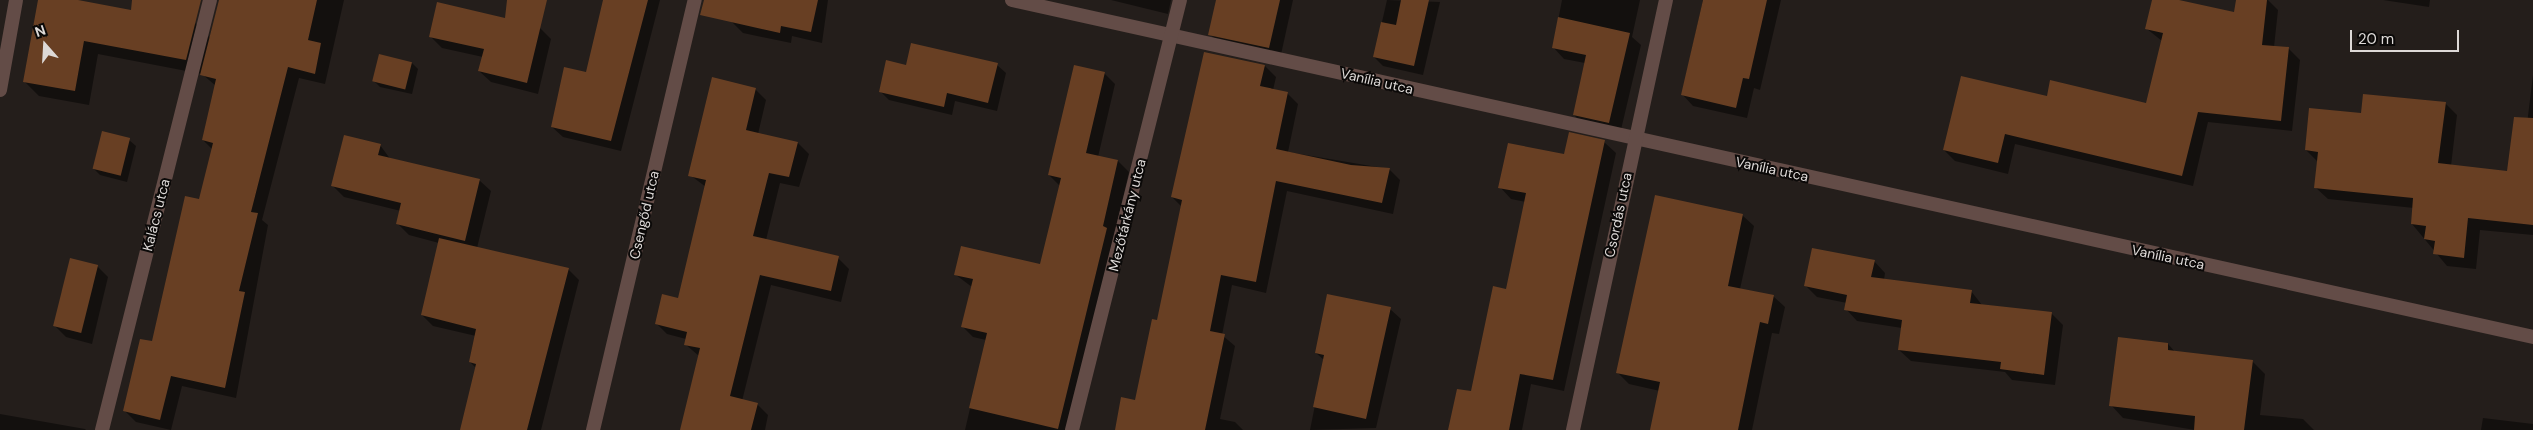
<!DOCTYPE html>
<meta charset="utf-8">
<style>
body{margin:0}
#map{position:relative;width:2533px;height:430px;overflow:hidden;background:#241e1b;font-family:"DM Sans",sans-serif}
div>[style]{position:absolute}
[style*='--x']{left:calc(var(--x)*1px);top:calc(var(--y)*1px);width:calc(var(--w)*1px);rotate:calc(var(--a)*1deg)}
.shadow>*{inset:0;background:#0007}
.building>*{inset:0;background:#683f23;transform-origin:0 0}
.minor>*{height:14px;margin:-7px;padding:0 7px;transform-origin:7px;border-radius:7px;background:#634c47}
span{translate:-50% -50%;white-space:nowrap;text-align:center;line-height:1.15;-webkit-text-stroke:4px #0b0908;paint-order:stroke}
.street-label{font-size:14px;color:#ddd9d7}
.north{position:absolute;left:20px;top:20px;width:50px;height:50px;-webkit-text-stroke:4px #0b0908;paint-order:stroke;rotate:341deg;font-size:14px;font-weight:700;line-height:20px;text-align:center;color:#ddd9d7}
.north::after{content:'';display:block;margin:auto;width:18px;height:22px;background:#ddd9d7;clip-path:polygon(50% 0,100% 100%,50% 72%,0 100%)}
.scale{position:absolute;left:2350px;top:30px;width:109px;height:22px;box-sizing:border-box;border:2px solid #ddd9d7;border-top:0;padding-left:6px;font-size:15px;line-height:18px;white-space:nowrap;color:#ddd9d7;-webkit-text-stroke:4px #0b0908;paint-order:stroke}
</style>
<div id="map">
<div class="shadow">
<i style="clip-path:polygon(39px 0,71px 0,195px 23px,211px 39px,241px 0,344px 0,325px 84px,299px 78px,262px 220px,268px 225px,236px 398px,182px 386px,171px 430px,136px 422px,125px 411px,153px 343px,200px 201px,213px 150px,203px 140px,216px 86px,202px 74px,98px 54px,89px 105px,39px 96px,24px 81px)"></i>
<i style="clip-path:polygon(605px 0,660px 0,621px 151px,563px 137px,552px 127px,587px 74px)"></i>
<i style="clip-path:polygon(730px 0,828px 0,822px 43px,792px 36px,791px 43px,743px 33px,731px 21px)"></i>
<i style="clip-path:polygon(1111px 0,1171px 0,1168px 14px)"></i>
<i style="clip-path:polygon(1217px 0,1293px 0,1280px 59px,1221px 45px,1210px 34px)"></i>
<i style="clip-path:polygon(1387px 0,1440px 2px,1423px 75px,1383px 66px,1374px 57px)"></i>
<i style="clip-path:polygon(1562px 0,1640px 0,1632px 37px,1641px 45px,1620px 134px,1585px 126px,1574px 115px,1585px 63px,1564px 59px,1553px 47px)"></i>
<i style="clip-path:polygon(1703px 0,1781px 0,1760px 90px,1754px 88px,1747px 118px,1693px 106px,1682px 94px)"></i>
<i style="clip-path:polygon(2153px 0,2235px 14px,2237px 0,2268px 0,2278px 10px,2274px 47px,2289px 49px,2300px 60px,2292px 131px,2208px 122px,2193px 186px,2015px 144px,2008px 174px,1955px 161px,1944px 150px,2048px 97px,2147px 104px,2162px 41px,2147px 29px)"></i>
<i style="clip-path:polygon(2383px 0,2430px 0,2429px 7px)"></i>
<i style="clip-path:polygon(540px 28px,551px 39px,538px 94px,491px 82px,479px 71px,483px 57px,442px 48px,430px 36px)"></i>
<i style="clip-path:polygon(412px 63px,418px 69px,412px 94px,380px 87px,374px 81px)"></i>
<i style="clip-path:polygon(997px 65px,1006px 73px,997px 111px,955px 101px,952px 115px,889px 100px,880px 91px,907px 66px)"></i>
<i style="clip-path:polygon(1265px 66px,1276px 77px,1273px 90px,1287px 93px,1298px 104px,1288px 152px,1389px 169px,1400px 180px,1393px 214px,1287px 191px,1266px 293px,1232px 285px,1222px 335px,1235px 346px,1220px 419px,1235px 422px,1243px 430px,1116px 430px,1136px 401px,1158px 322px,1182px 207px,1172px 197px)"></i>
<i style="clip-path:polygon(1104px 73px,1115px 84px,1098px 157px,1118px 161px,1129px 172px,1114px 236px,1117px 240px,1072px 430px,965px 430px,986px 340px,973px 337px,962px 326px,972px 287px,956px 275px,1041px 266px,1060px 186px,1049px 175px)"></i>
<i style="clip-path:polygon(2533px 75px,2533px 235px,2480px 230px,2476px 269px,2447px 266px,2412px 224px,2414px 208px,2328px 199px,2315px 187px,2318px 162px,2306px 150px,2362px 114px,2445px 103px,2457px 115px,2451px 166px,2508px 172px,2522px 165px)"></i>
<i style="clip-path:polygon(755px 89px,766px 100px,758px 134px,798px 143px,809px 154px,799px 187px,780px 183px,766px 240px,838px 258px,849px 269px,841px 302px,771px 285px,742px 401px,757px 404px,768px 415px,765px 430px,682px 430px,699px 356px,685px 344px,686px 339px,667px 334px,656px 323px,679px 299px,706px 187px,690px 175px)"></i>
<i style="clip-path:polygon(129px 140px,136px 146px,127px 182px,100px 175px,94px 169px)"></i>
<i style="clip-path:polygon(1604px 142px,1616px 153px,1564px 391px,1531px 384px,1522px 430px,1449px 430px,1472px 393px,1507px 291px,1526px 202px,1511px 199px,1500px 187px)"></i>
<i style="clip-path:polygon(380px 145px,391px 160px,479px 180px,491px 191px,477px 248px,568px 269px,579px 280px,541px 430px,461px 430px,476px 368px,470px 362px,476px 336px,433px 326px,422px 315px,439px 243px,409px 235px,398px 224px,401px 211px,344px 197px,333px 186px)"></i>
<i style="clip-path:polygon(1742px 215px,1754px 226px,1740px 289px,1773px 296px,1785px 307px,1779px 334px,1772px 333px,1752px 430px,1651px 430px,1660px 391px,1629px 384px,1618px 373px)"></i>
<i style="clip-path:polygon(1874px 261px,1885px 273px,1884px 280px,1971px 291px,1982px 305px,2052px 314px,2063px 325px,2055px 385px,2012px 380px,2005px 372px,1911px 361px,1899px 350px,1902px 328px,1857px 321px,1846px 309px,1847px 303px,1817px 297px,1806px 286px)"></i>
<i style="clip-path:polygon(97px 266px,108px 277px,92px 344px,66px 337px,55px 326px)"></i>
<i style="clip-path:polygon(1390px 309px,1401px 319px,1376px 428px,1310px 430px,1324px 360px,1316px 353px)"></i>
<i style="clip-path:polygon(2168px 344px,2176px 353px,2252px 361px,2265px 374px,2260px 415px,2303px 419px,2314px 430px,2195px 430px,2123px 418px,2111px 405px)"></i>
<i style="clip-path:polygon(0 414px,85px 429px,86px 430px,0 430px)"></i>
<i style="clip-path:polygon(2483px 418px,2533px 424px,2533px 430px,2481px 430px)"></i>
</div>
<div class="building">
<i style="clip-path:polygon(38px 0,78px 0,131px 10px,132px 0,201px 0,186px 60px,84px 41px,75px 91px,23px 82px)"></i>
<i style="clip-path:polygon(219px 0,317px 0,308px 40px,321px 43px,315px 74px,288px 67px,251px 212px,258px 213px,239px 291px,245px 292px,225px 388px,171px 376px,160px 420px,123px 411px,140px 339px,152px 341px,185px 196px,199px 199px,213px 143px,202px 140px,216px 79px,200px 75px)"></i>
<i style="clip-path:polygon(507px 0,547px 0,527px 83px,478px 71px,484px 49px,429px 37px,437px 2px,505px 18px)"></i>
<i style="clip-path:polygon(603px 0,648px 0,611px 141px,551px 127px,564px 67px,586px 72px)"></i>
<i style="clip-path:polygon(704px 0,818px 0,811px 32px,781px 26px,780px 33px,700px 15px)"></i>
<i style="clip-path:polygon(1216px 0,1280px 0,1269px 48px,1208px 35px)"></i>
<i style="clip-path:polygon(1401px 0,1429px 0,1414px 66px,1373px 57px,1381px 22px,1396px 25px)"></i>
<i style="clip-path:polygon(1703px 0,1767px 0,1749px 79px,1743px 78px,1736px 108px,1681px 95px)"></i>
<i style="clip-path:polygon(2152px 0,2179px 0,2234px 12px,2236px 0,2267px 0,2262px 45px,2289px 47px,2281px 121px,2198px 112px,2182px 176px,2005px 134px,1998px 163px,1943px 150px,1961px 76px,2047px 96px,2050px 80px,2146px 103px,2163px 33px,2145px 29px)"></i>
<i style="clip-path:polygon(1558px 17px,1630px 33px,1609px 123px,1573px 115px,1586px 55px,1552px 48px)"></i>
<i style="clip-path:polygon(911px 43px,998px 63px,988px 103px,947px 93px,944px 107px,879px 92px,886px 60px,906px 65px)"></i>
<i style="clip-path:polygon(1204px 52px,1265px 65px,1260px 86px,1288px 92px,1276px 149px,1351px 165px,1390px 168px,1382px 203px,1276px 181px,1256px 282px,1221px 275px,1210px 331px,1225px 334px,1205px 430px,1115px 430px,1121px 397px,1135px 400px,1152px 319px,1157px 320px,1182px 200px,1171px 197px)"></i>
<i style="left:379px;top:54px;width:34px;height:28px;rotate:14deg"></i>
<i style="clip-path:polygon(1074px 65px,1105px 72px,1086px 153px,1118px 160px,1103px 226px,1107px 228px,1058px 429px,969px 408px,987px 333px,961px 327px,973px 279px,954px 275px,961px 246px,1040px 264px,1061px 178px,1048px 175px)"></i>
<i style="clip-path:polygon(712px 77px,756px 88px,746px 130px,798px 142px,789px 177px,769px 173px,753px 236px,839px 256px,831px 291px,760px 275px,730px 396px,758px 403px,751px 430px,680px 430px,700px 348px,684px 345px,687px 332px,655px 324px,662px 294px,678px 298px,706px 180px,688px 176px)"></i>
<i style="clip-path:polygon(2363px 94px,2446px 102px,2438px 163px,2507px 171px,2514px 117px,2533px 118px,2533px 225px,2468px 218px,2464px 258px,2433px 254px,2435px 241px,2424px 239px,2426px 226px,2411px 224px,2413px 198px,2314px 188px,2318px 152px,2305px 150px,2309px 108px,2361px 113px)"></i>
<i style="left:102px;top:131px;width:29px;height:39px;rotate:14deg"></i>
<i style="clip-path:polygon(1569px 132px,1605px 140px,1553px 380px,1520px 374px,1509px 430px,1448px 430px,1457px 389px,1471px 391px,1493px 286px,1506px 289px,1526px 193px,1498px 188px,1508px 143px,1564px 154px)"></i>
<i style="clip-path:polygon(344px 135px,381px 144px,378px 155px,480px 179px,465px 241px,396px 224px,401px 203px,331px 186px)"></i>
<i style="clip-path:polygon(1655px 195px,1743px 214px,1728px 286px,1774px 295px,1768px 324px,1760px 322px,1738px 430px,1650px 430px,1660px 382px,1616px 373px)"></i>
<i style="clip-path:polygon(439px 238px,569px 268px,527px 430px,460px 430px,476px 364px,469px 362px,476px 329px,421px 315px)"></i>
<i style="clip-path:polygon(1812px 248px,1875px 260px,1871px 277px,1972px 290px,1970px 303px,2052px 312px,2044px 375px,2000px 369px,2001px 362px,1898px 350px,1902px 320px,1844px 310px,1847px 295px,1804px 286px)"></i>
<i style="left:70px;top:258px;width:29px;height:70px;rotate:14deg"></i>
<i style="clip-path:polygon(1327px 294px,1391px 307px,1366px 419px,1313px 407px,1324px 355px,1315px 353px)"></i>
<i style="clip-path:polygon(2118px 337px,2168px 343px,2168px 350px,2253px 360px,2244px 430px,2194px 430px,2195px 416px,2109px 406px)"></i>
</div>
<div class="minor">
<i style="--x:1012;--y:0;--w:1558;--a:12.49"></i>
<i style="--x:0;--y:90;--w:91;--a:-79.9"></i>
<i style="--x:102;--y:430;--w:443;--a:-75.9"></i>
<i style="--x:593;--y:430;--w:442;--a:-76.7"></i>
<i style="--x:1072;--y:430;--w:443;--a:-75.9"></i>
<i style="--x:1573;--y:430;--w:440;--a:-77.8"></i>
</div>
<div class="street-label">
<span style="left:1377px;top:81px;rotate:13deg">Vanília utca</span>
<span style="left:1772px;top:169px;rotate:12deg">Vanília utca</span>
<span style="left:156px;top:215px;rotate:-76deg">Kalács utca</span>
<span style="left:644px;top:215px;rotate:-77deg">Csengőd utca</span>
<span style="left:1127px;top:215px;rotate:-76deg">Mezőtárkány utca</span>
<span style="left:1618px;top:215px;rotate:-78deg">Csordás utca</span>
<span style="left:2168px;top:257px;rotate:12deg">Vanília utca</span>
</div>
<div class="north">N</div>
<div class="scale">20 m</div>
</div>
